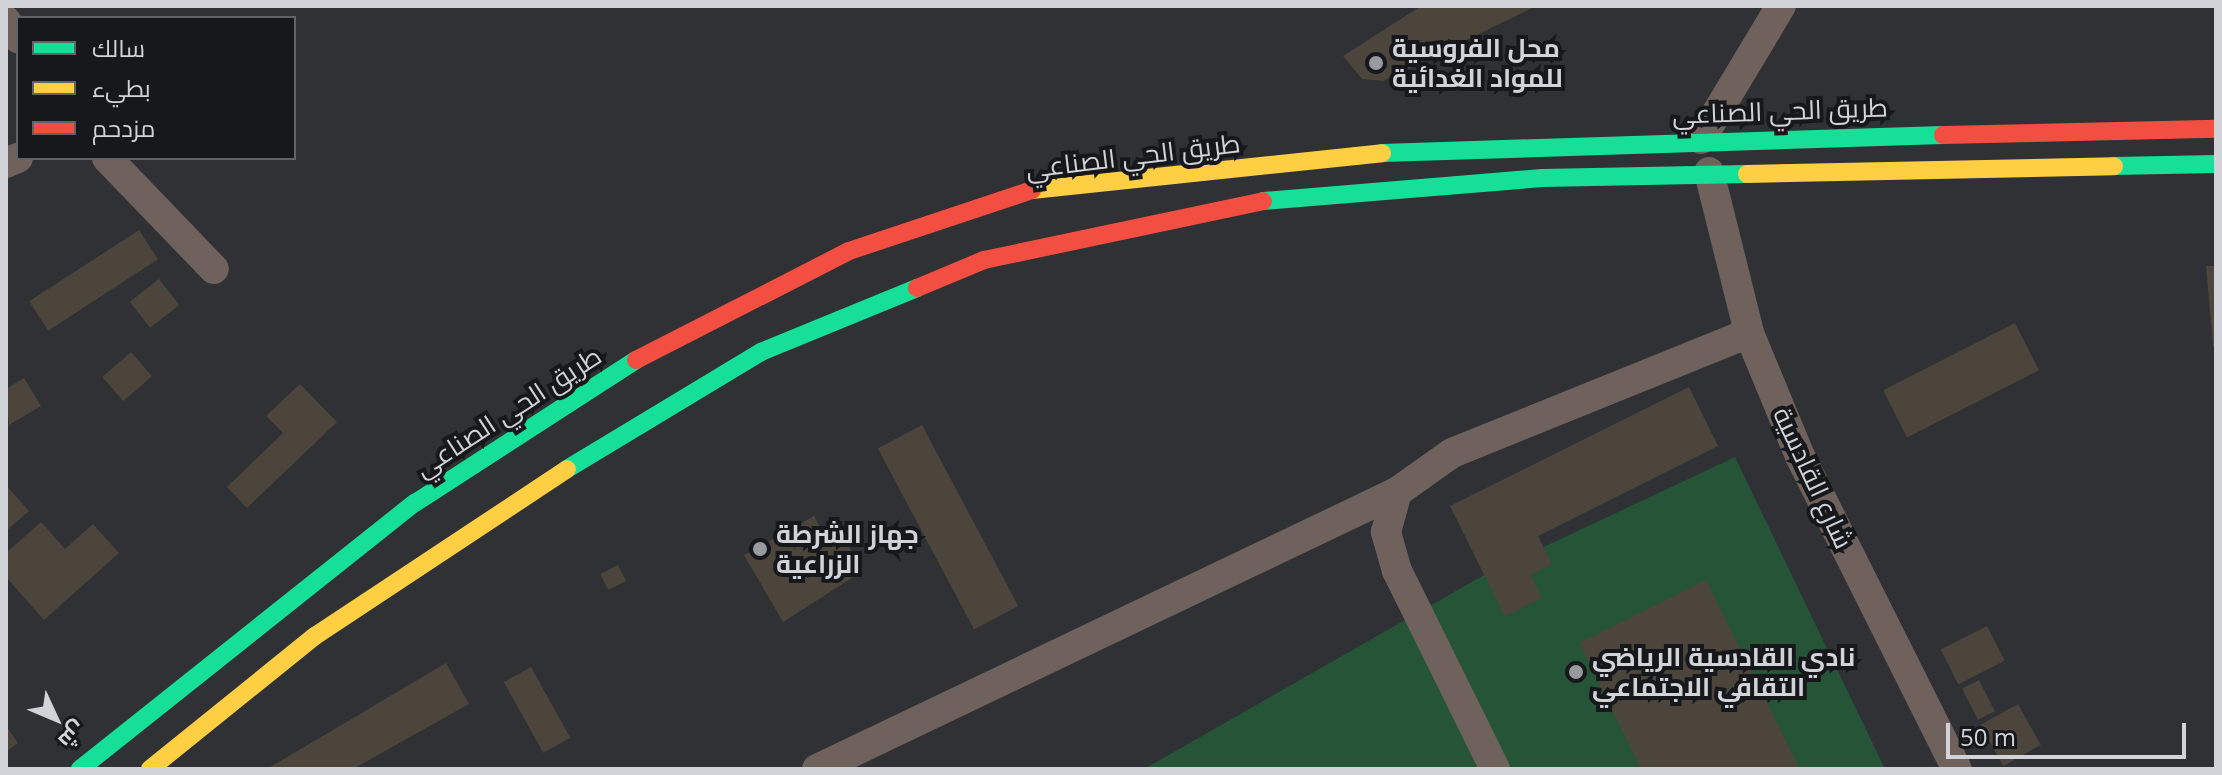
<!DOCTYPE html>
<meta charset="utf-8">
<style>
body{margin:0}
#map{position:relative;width:2222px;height:775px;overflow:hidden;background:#2f3134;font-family:"Open Sans",Cairo,sans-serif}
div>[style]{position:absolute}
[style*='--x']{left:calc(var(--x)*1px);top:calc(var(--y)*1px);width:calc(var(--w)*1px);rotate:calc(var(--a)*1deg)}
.green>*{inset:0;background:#255437}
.building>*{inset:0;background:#4b453c;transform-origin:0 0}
.street>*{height:30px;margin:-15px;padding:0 15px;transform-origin:15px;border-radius:15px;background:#6f625c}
.fast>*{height:18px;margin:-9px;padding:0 9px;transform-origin:9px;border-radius:9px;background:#16e098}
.slow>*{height:18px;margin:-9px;padding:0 9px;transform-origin:9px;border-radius:9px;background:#ffcf43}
.jam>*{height:18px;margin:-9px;padding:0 9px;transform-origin:9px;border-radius:9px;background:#f24e42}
.dots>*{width:22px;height:22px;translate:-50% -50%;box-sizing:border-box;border:4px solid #16181b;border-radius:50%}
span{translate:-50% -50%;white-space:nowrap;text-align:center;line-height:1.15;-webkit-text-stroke:8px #16181b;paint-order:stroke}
.poi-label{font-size:26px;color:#d1d3d8;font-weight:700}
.left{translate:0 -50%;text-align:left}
.street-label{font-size:26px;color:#d1d3d8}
.frame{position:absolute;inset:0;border:8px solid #d1d3d8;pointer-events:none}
.legend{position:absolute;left:16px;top:16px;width:280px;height:144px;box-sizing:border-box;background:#16181b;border:2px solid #616367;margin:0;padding:10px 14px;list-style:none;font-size:24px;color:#d1d3d8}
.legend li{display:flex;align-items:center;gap:16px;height:40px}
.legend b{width:40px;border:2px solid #616367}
.north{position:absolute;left:16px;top:679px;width:80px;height:80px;-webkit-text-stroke:6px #16181b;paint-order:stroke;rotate:134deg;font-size:22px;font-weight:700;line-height:32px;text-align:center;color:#d1d3d8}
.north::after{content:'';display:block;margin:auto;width:28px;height:36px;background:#d1d3d8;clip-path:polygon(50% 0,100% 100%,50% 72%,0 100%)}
.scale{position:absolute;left:1946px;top:723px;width:240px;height:36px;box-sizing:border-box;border:4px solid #d1d3d8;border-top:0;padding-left:10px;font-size:24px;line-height:28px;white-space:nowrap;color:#d1d3d8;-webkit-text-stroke:6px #16181b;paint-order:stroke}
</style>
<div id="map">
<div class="green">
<i style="clip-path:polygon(1735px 457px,1885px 769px,1144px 769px,1484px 575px)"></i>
</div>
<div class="building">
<i style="clip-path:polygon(1421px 6px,1536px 6px,1383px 81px,1362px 79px,1343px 56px)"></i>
<i style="left:139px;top:230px;width:35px;height:131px;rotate:57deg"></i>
<i style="clip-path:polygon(2206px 266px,2216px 266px,2216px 346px,2213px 346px)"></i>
<i style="left:159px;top:279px;width:33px;height:37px;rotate:52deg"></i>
<i style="left:2015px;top:323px;width:53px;height:148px;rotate:63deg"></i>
<i style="left:131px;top:352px;width:32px;height:38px;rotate:49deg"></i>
<i style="clip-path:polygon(24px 378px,41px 406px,9px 425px,6px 389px)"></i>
<i style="clip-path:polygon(300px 384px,337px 422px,247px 508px,227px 487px,283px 433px,266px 416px)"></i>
<i style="clip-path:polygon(1689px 387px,1718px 446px,1538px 536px,1552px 564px,1531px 575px,1542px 598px,1505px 617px,1450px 506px)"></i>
<i style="left:922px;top:425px;width:205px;height:50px;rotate:62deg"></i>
<i style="clip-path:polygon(6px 485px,29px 511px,6px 531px)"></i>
<i style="clip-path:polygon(814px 516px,821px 529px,835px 522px,863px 571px,783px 622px,744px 555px)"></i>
<i style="clip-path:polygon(41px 522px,65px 549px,93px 524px,119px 553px,44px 620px,6px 577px,6px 553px)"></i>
<i style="left:618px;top:565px;width:18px;height:20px;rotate:63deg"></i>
<i style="clip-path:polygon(1706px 580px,1800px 769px,1641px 769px,1579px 643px)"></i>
<i style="left:1987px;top:626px;width:39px;height:52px;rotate:63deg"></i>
<i style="clip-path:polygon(446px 663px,469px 704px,353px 769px,267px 769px)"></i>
<i style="left:531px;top:667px;width:81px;height:31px;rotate:61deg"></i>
<i style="left:1979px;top:680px;width:35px;height:19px;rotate:63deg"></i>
<i style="left:2018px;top:704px;width:47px;height:43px;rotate:61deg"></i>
<i style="clip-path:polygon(6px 726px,18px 743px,6px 752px)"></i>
</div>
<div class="street">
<i style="--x:6;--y:21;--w:21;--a:55"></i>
<i style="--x:1701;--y:139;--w:155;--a:-59"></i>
<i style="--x:107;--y:158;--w:154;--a:46.1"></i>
<i style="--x:6;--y:163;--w:13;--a:-23"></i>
<i style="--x:1709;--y:172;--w:166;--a:76"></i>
<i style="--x:1749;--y:333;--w:133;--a:67.5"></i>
<i style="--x:1800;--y:456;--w:350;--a:63.4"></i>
<i style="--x:817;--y:769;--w:643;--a:-25.53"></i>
<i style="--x:1495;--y:769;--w:221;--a:-116.3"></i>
<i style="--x:1397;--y:571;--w:41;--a:-105.8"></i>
<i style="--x:1386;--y:532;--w:41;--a:-74.6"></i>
<i style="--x:1397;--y:492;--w:67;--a:-35.3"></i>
<i style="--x:1452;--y:453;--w:320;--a:-22"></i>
</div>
<div class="fast">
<i style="--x:1382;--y:153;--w:561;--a:-1.84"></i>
<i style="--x:2114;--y:166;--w:102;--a:-1.1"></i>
<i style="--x:1263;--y:201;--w:280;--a:-4.7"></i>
<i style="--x:1542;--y:178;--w:205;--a:-1.1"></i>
<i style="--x:567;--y:469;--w:227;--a:-31.1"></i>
<i style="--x:761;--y:352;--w:169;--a:-22.3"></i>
<i style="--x:80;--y:769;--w:428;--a:-38.5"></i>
<i style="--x:415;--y:503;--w:263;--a:-32.9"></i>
</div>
<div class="slow">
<i style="--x:1747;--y:174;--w:367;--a:-1.2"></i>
<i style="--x:1032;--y:190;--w:352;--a:-6"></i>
<i style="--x:150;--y:769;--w:212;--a:-38.9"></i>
<i style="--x:315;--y:636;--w:302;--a:-33.5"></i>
</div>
<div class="jam">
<i style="--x:1943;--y:135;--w:273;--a:-1.3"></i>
<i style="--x:917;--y:288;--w:73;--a:-22.7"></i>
<i style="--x:984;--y:260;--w:285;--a:-11.9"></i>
<i style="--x:636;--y:360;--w:239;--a:-27.1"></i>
<i style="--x:849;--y:251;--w:193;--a:-18.4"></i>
</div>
<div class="dots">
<i style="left:1376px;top:63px;background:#989a9f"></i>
<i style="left:760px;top:549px;background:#989a9f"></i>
<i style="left:1576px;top:672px;background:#989a9f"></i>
</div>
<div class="poi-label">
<span class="left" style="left:1392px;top:63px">محل الفروسية<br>للمواد الغدائية</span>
<span class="left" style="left:776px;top:549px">جهاز الشرطة<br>الزراعية</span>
<span class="left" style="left:1592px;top:672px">نادي القادسية الرياضي<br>التقافي الاجتماعي</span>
</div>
<div class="street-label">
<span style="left:1780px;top:111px;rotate:-2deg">طريق الحي الصناعي</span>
<span style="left:1133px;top:156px;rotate:-7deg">طريق الحي الصناعي</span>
<span style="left:508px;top:412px;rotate:-33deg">طريق الحي الصناعي</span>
<span style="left:1813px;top:478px;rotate:65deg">شارع القادسية</span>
</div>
<div class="frame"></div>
<ul class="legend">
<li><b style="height:10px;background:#16e098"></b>سالك</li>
<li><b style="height:10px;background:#ffcf43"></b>بطيء</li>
<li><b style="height:10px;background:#f24e42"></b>مزدحم</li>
</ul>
<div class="north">ش</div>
<div class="scale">50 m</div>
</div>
